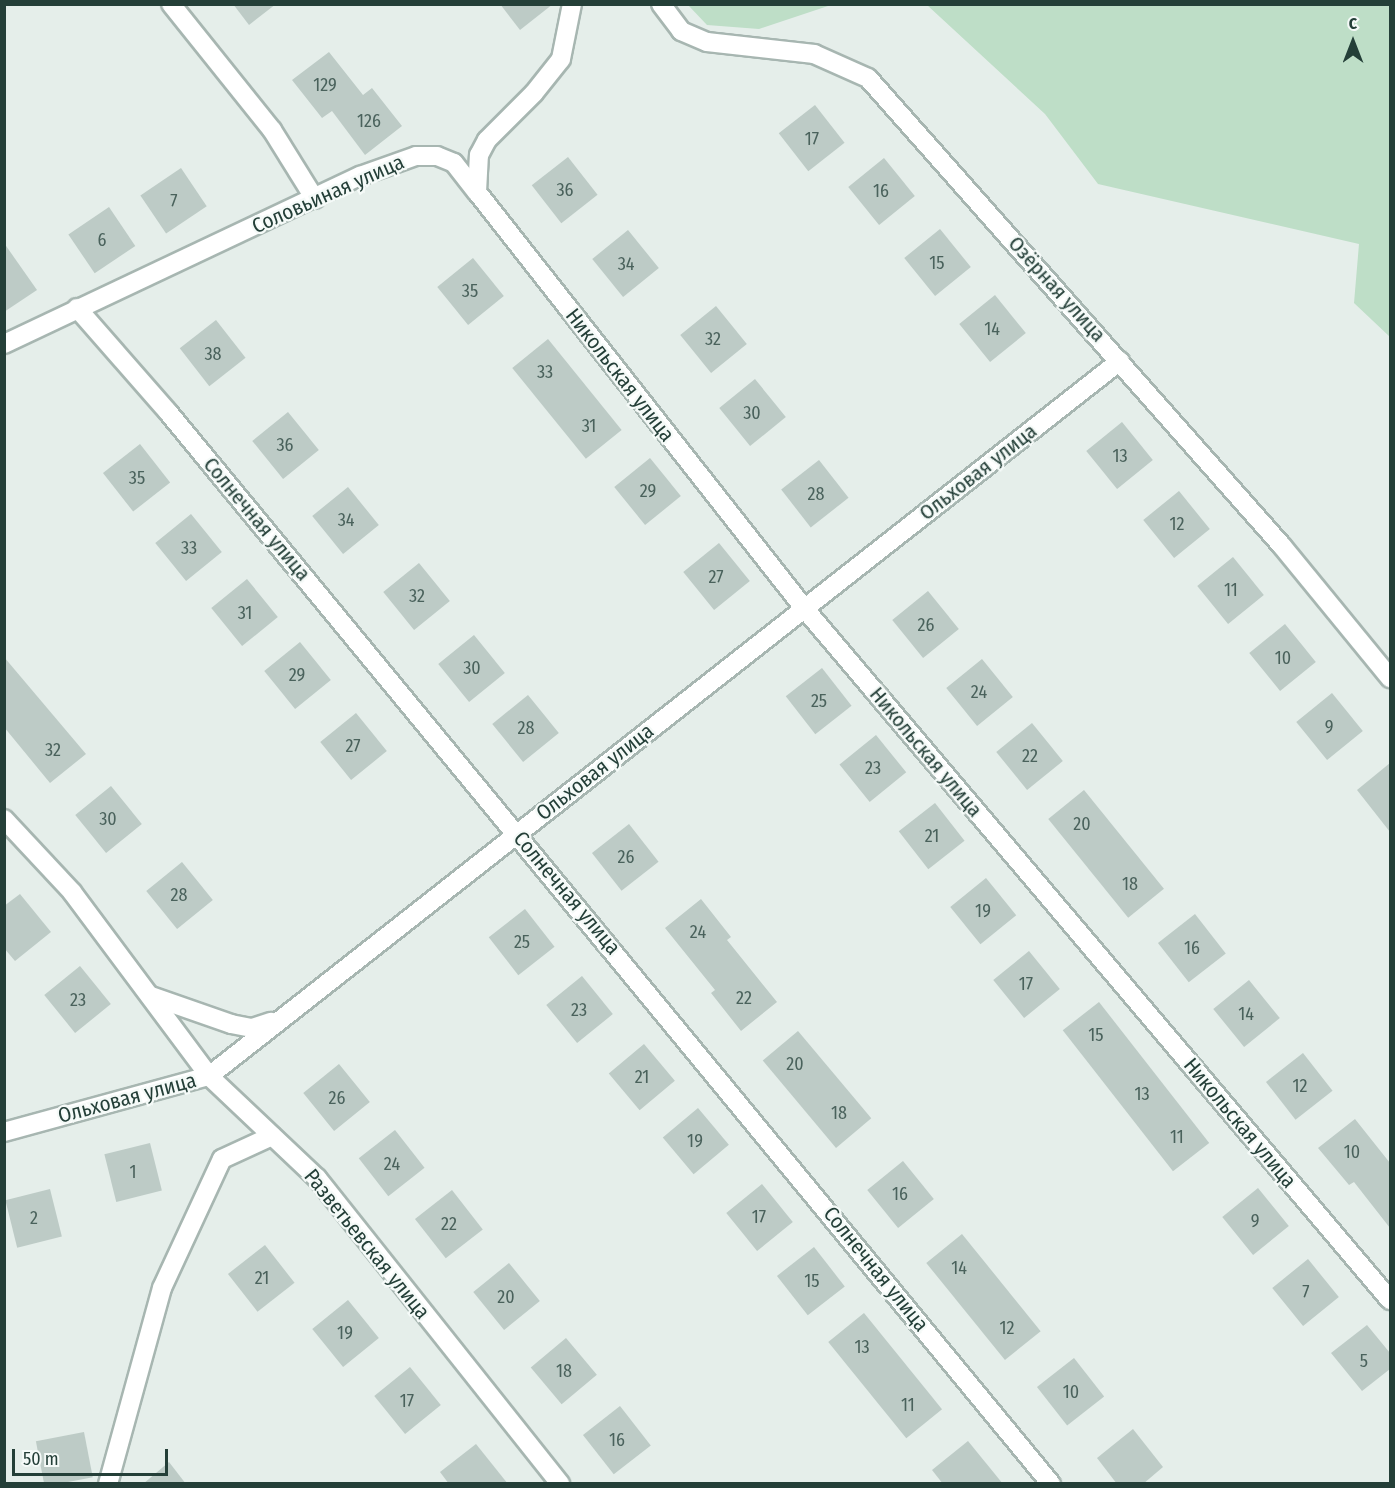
<!DOCTYPE html>
<meta charset="utf-8">
<style>
body{margin:0}
#map{position:relative;width:1395px;height:1488px;overflow:hidden;background:#e5eeea;font-family:"Fira Sans Condensed",sans-serif}
div>[style]{position:absolute}
[style*='--x']{left:calc(var(--x)*1px);top:calc(var(--y)*1px);width:calc(var(--w)*1px);rotate:calc(var(--a)*1deg)}
.green>*{inset:0;background:#bedec7}
.building>*{inset:0;background:#bdcbc6;transform-origin:0 0}
.roads{filter:drop-shadow(2px 0 #a7b6b1) drop-shadow(-2px 0 #a7b6b1) drop-shadow(0 2px #a7b6b1) drop-shadow(0 -2px #a7b6b1)}
.minor>*{height:18px;margin:-9px;padding:0 9px;transform-origin:9px;border-radius:9px;background:#fff}
span{translate:-50% -50%;white-space:nowrap;text-align:center;line-height:1.15;-webkit-text-stroke:4.5px #f5faf8;paint-order:stroke}
.number-label{font-size:18px;color:#4a625c}
.number-label span{-webkit-text-stroke-width:0}
.street-label{font-size:21px;color:#243f38}
.frame{position:absolute;inset:0;border:6px solid #243f38;pointer-events:none}
.north{position:absolute;left:1323px;top:12px;width:60px;height:60px;-webkit-text-stroke:4px #f5faf8;paint-order:stroke;rotate:0deg;font-size:16px;font-weight:700;line-height:24px;text-align:center;color:#243f38}
.north::after{content:'';display:block;margin:auto;width:21px;height:27px;background:#243f38;clip-path:polygon(50% 0,100% 100%,50% 72%,0 100%)}
.scale{position:absolute;left:12px;top:1449px;width:156px;height:27px;box-sizing:border-box;border:3px solid #243f38;border-top:0;padding-left:8px;font-size:18px;line-height:21px;white-space:nowrap;color:#243f38;-webkit-text-stroke:4px #f5faf8;paint-order:stroke}
</style>
<div id="map">
<div class="green">
<i style="clip-path:polygon(688px 5px,831px 5px,759px 29px,707px 25px)"></i>
<i style="clip-path:polygon(927px 5px,1390px 5px,1390px 337px,1354px 303px,1359px 244px,1098px 184px,1045px 114px)"></i>
</div>
<div class="building">
<i style="clip-path:polygon(233px 4px,276px 4px,249px 25px)"></i>
<i style="clip-path:polygon(500px 4px,553px 4px,520px 30px)"></i>
<i style="clip-path:polygon(329px 52px,363px 95px,372px 88px,402px 126px,365px 155px,332px 111px,322px 118px,292px 80px)"></i>
<i style="left:815px;top:105px;width:48px;height:46px;rotate:52deg"></i>
<i style="left:568px;top:157px;width:48px;height:46px;rotate:52deg"></i>
<i style="left:884px;top:158px;width:49px;height:46px;rotate:51deg"></i>
<i style="left:181px;top:168px;width:46px;height:49px;rotate:56deg"></i>
<i style="left:109px;top:207px;width:47px;height:49px;rotate:56deg"></i>
<i style="left:940px;top:229px;width:49px;height:46px;rotate:51deg"></i>
<i style="left:628px;top:230px;width:49px;height:46px;rotate:51deg"></i>
<i style="clip-path:polygon(4px 243px,37px 290px,4px 312px)"></i>
<i style="left:473px;top:258px;width:49px;height:46px;rotate:51deg"></i>
<i style="left:995px;top:295px;width:49px;height:46px;rotate:51deg"></i>
<i style="left:716px;top:306px;width:49px;height:46px;rotate:51deg"></i>
<i style="left:216px;top:320px;width:48px;height:46px;rotate:52deg"></i>
<i style="left:548px;top:339px;width:117px;height:46px;rotate:51deg"></i>
<i style="left:755px;top:379px;width:49px;height:46px;rotate:51deg"></i>
<i style="left:288px;top:412px;width:49px;height:46px;rotate:51deg"></i>
<i style="left:1122px;top:422px;width:49px;height:46px;rotate:51deg"></i>
<i style="left:140px;top:444px;width:49px;height:47px;rotate:52deg"></i>
<i style="left:650px;top:458px;width:49px;height:46px;rotate:51deg"></i>
<i style="left:819px;top:460px;width:48px;height:48px;rotate:52deg"></i>
<i style="left:348px;top:487px;width:49px;height:46px;rotate:51deg"></i>
<i style="left:1179px;top:491px;width:49px;height:46px;rotate:51deg"></i>
<i style="left:191px;top:514px;width:49px;height:46px;rotate:51deg"></i>
<i style="left:719px;top:543px;width:49px;height:46px;rotate:51deg"></i>
<i style="left:1233px;top:557px;width:49px;height:46px;rotate:51deg"></i>
<i style="left:419px;top:563px;width:49px;height:46px;rotate:51deg"></i>
<i style="left:247px;top:579px;width:49px;height:46px;rotate:51deg"></i>
<i style="left:928px;top:591px;width:49px;height:46px;rotate:51deg"></i>
<i style="left:1285px;top:624px;width:49px;height:46px;rotate:51deg"></i>
<i style="left:474px;top:635px;width:49px;height:46px;rotate:51deg"></i>
<i style="left:300px;top:642px;width:49px;height:46px;rotate:51deg"></i>
<i style="clip-path:polygon(4px 657px,86px 754px,50px 783px,4px 727px)"></i>
<i style="left:982px;top:659px;width:49px;height:46px;rotate:51deg"></i>
<i style="left:822px;top:668px;width:48px;height:46px;rotate:52deg"></i>
<i style="left:1332px;top:693px;width:49px;height:46px;rotate:51deg"></i>
<i style="left:528px;top:695px;width:49px;height:46px;rotate:51deg"></i>
<i style="left:356px;top:713px;width:49px;height:46px;rotate:51deg"></i>
<i style="left:1032px;top:723px;width:49px;height:46px;rotate:51deg"></i>
<i style="left:876px;top:735px;width:48px;height:47px;rotate:51deg"></i>
<i style="clip-path:polygon(1390px 763px,1390px 832px,1357px 790px)"></i>
<i style="left:111px;top:786px;width:49px;height:46px;rotate:51deg"></i>
<i style="left:1084px;top:790px;width:127px;height:46px;rotate:51deg"></i>
<i style="left:935px;top:803px;width:48px;height:46px;rotate:52deg"></i>
<i style="left:629px;top:824px;width:48px;height:47px;rotate:52deg"></i>
<i style="left:182px;top:862px;width:49px;height:46px;rotate:51deg"></i>
<i style="left:986px;top:878px;width:48px;height:46px;rotate:51deg"></i>
<i style="clip-path:polygon(20px 894px,51px 932px,15px 961px,4px 948px,4px 906px)"></i>
<i style="clip-path:polygon(701px 899px,731px 937px,727px 940px,777px 1002px,741px 1031px,711px 993px,715px 990px,665px 928px)"></i>
<i style="left:525px;top:909px;width:48px;height:46px;rotate:52deg"></i>
<i style="left:1195px;top:914px;width:50px;height:47px;rotate:52deg"></i>
<i style="left:1029px;top:951px;width:49px;height:46px;rotate:51deg"></i>
<i style="left:80px;top:966px;width:49px;height:46px;rotate:51deg"></i>
<i style="left:582px;top:976px;width:49px;height:46px;rotate:51deg"></i>
<i style="left:1249px;top:980px;width:49px;height:46px;rotate:51deg"></i>
<i style="left:1099px;top:1002px;width:179px;height:46px;rotate:52deg"></i>
<i style="left:798px;top:1031px;width:114px;height:46px;rotate:50deg"></i>
<i style="left:644px;top:1044px;width:48px;height:46px;rotate:50deg"></i>
<i style="left:1303px;top:1053px;width:48px;height:47px;rotate:52deg"></i>
<i style="left:339px;top:1064px;width:49px;height:46px;rotate:51deg"></i>
<i style="left:698px;top:1108px;width:48px;height:46px;rotate:50deg"></i>
<i style="clip-path:polygon(1355px 1119px,1390px 1163px,1390px 1228px,1354px 1182px,1349px 1185px,1318px 1148px)"></i>
<i style="left:395px;top:1130px;width:48px;height:46px;rotate:52deg"></i>
<i style="left:150px;top:1143px;width:49px;height:47px;rotate:76deg"></i>
<i style="left:903px;top:1161px;width:49px;height:46px;rotate:51deg"></i>
<i style="left:762px;top:1184px;width:49px;height:46px;rotate:51deg"></i>
<i style="left:1258px;top:1188px;width:49px;height:46px;rotate:51deg"></i>
<i style="left:50px;top:1189px;width:49px;height:46px;rotate:76deg"></i>
<i style="left:452px;top:1190px;width:50px;height:47px;rotate:52deg"></i>
<i style="left:962px;top:1234px;width:125px;height:46px;rotate:51deg"></i>
<i style="left:265px;top:1245px;width:48px;height:47px;rotate:52deg"></i>
<i style="left:814px;top:1247px;width:50px;height:47px;rotate:52deg"></i>
<i style="left:1308px;top:1259px;width:49px;height:46px;rotate:51deg"></i>
<i style="left:509px;top:1263px;width:49px;height:46px;rotate:51deg"></i>
<i style="left:348px;top:1300px;width:49px;height:46px;rotate:51deg"></i>
<i style="left:864px;top:1313px;width:124px;height:46px;rotate:51deg"></i>
<i style="clip-path:polygon(1367px 1325px,1390px 1353px,1390px 1369px,1362px 1391px,1331px 1353px)"></i>
<i style="left:566px;top:1338px;width:48px;height:46px;rotate:50deg"></i>
<i style="left:1074px;top:1358px;width:49px;height:47px;rotate:52deg"></i>
<i style="left:410px;top:1367px;width:49px;height:46px;rotate:51deg"></i>
<i style="left:620px;top:1406px;width:50px;height:47px;rotate:52deg"></i>
<i style="clip-path:polygon(1133px 1429px,1163px 1467px,1143px 1484px,1117px 1484px,1097px 1458px)"></i>
<i style="left:84px;top:1432px;width:46px;height:49px;rotate:79deg"></i>
<i style="clip-path:polygon(968px 1441px,1003px 1484px,943px 1484px,932px 1470px)"></i>
<i style="clip-path:polygon(476px 1444px,508px 1484px,449px 1484px,440px 1472px)"></i>
<i style="clip-path:polygon(169px 1462px,186px 1484px,143px 1484px)"></i>
</div>
<div class="roads">
<div class="minor">
<i style="--x:171;--y:4;--w:161;--a:51.3"></i>
<i style="--x:272;--y:130;--w:81;--a:58.1"></i>
<i style="--x:661;--y:4;--w:34;--a:53"></i>
<i style="--x:681;--y:31;--w:28;--a:23"></i>
<i style="--x:707;--y:42;--w:108;--a:6.4"></i>
<i style="--x:814;--y:54;--w:59;--a:24"></i>
<i style="--x:868;--y:78;--w:625;--a:48.5"></i>
<i style="--x:1282;--y:546;--w:171;--a:50.7"></i>
<i style="--x:477;--y:192;--w:529;--a:51.83"></i>
<i style="--x:804;--y:608;--w:907;--a:49.74"></i>
<i style="--x:77;--y:308;--w:138;--a:48.8"></i>
<i style="--x:168;--y:412;--w:1389;--a:50.52"></i>
<i style="--x:4;--y:344;--w:394;--a:-25.3"></i>
<i style="--x:360;--y:176;--w:59;--a:-19.7"></i>
<i style="--x:416;--y:156;--w:21;--a:0"></i>
<i style="--x:437;--y:156;--w:18;--a:22"></i>
<i style="--x:454;--y:163;--w:37;--a:52"></i>
<i style="--x:477;--y:192;--w:37;--a:-87"></i>
<i style="--x:479;--y:155;--w:17;--a:-62"></i>
<i style="--x:487;--y:140;--w:66;--a:-45"></i>
<i style="--x:534;--y:93;--w:43;--a:-51.5"></i>
<i style="--x:561;--y:59;--w:56;--a:-78.7"></i>
<i style="--x:4;--y:819;--w:100;--a:47"></i>
<i style="--x:72;--y:892;--w:229;--a:53.3"></i>
<i style="--x:209;--y:1076;--w:149;--a:43.4"></i>
<i style="--x:317;--y:1178;--w:391;--a:51.5"></i>
<i style="--x:151;--y:996;--w:85;--a:19.3"></i>
<i style="--x:231;--y:1024;--w:21;--a:11"></i>
<i style="--x:252;--y:1028;--w:20;--a:-18"></i>
<i style="--x:4;--y:1132;--w:213;--a:-15.3"></i>
<i style="--x:209;--y:1076;--w:1158;--a:-38.13"></i>
<i style="--x:108;--y:1484;--w:203;--a:-74.6"></i>
<i style="--x:162;--y:1288;--w:142;--a:-65.1"></i>
<i style="--x:222;--y:1159;--w:55;--a:-24.7"></i>
</div>
</div>
<div class="number-label">
<span style="left:325px;top:85px">129</span>
<span style="left:369px;top:121px">126</span>
<span style="left:812px;top:139px">17</span>
<span style="left:565px;top:190px">36</span>
<span style="left:881px;top:191px">16</span>
<span style="left:174px;top:201px">7</span>
<span style="left:102px;top:240px">6</span>
<span style="left:937px;top:263px">15</span>
<span style="left:626px;top:264px">34</span>
<span style="left:470px;top:291px">35</span>
<span style="left:992px;top:329px">14</span>
<span style="left:713px;top:339px">32</span>
<span style="left:213px;top:354px">38</span>
<span style="left:545px;top:372px">33</span>
<span style="left:752px;top:413px">30</span>
<span style="left:589px;top:426px">31</span>
<span style="left:285px;top:445px">36</span>
<span style="left:1120px;top:456px">13</span>
<span style="left:137px;top:478px">35</span>
<span style="left:648px;top:491px">29</span>
<span style="left:816px;top:494px">28</span>
<span style="left:346px;top:520px">34</span>
<span style="left:1177px;top:524px">12</span>
<span style="left:189px;top:548px">33</span>
<span style="left:716px;top:577px">27</span>
<span style="left:1231px;top:590px">11</span>
<span style="left:417px;top:596px">32</span>
<span style="left:245px;top:613px">31</span>
<span style="left:926px;top:625px">26</span>
<span style="left:1283px;top:658px">10</span>
<span style="left:472px;top:668px">30</span>
<span style="left:297px;top:675px">29</span>
<span style="left:979px;top:692px">24</span>
<span style="left:819px;top:701px">25</span>
<span style="left:1329px;top:727px">9</span>
<span style="left:526px;top:728px">28</span>
<span style="left:353px;top:746px">27</span>
<span style="left:53px;top:750px">32</span>
<span style="left:1030px;top:756px">22</span>
<span style="left:873px;top:768px">23</span>
<span style="left:108px;top:819px">30</span>
<span style="left:1082px;top:824px">20</span>
<span style="left:932px;top:836px">21</span>
<span style="left:626px;top:857px">26</span>
<span style="left:1130px;top:884px">18</span>
<span style="left:179px;top:895px">28</span>
<span style="left:983px;top:911px">19</span>
<span style="left:698px;top:932px">24</span>
<span style="left:522px;top:942px">25</span>
<span style="left:1192px;top:948px">16</span>
<span style="left:1026px;top:984px">17</span>
<span style="left:744px;top:998px">22</span>
<span style="left:78px;top:1000px">23</span>
<span style="left:579px;top:1010px">23</span>
<span style="left:1246px;top:1014px">14</span>
<span style="left:1096px;top:1035px">15</span>
<span style="left:795px;top:1064px">20</span>
<span style="left:642px;top:1077px">21</span>
<span style="left:1300px;top:1086px">12</span>
<span style="left:1142px;top:1094px">13</span>
<span style="left:337px;top:1098px">26</span>
<span style="left:839px;top:1113px">18</span>
<span style="left:1177px;top:1137px">11</span>
<span style="left:695px;top:1141px">19</span>
<span style="left:1352px;top:1152px">10</span>
<span style="left:392px;top:1164px">24</span>
<span style="left:133px;top:1172px">1</span>
<span style="left:900px;top:1194px">16</span>
<span style="left:759px;top:1217px">17</span>
<span style="left:34px;top:1218px">2</span>
<span style="left:1255px;top:1221px">9</span>
<span style="left:449px;top:1224px">22</span>
<span style="left:959px;top:1268px">14</span>
<span style="left:262px;top:1278px">21</span>
<span style="left:812px;top:1281px">15</span>
<span style="left:1306px;top:1292px">7</span>
<span style="left:506px;top:1297px">20</span>
<span style="left:1007px;top:1328px">12</span>
<span style="left:345px;top:1333px">19</span>
<span style="left:862px;top:1347px">13</span>
<span style="left:1364px;top:1361px">5</span>
<span style="left:564px;top:1371px">18</span>
<span style="left:1071px;top:1392px">10</span>
<span style="left:407px;top:1401px">17</span>
<span style="left:908px;top:1405px">11</span>
<span style="left:617px;top:1440px">16</span>
</div>
<div class="street-label">
<span style="left:328px;top:194px;rotate:-24deg">Соловьиная улица</span>
<span style="left:1057px;top:289px;rotate:48deg">Озёрная улица</span>
<span style="left:620px;top:375px;rotate:52deg">Никольская улица</span>
<span style="left:978px;top:472px;rotate:-38deg">Ольховая улица</span>
<span style="left:257px;top:519px;rotate:50deg">Солнечная улица</span>
<span style="left:926px;top:752px;rotate:50deg">Никольская улица</span>
<span style="left:595px;top:772px;rotate:-38deg">Ольховая улица</span>
<span style="left:567px;top:893px;rotate:50deg">Солнечная улица</span>
<span style="left:127px;top:1098px;rotate:-15deg">Ольховая улица</span>
<span style="left:1240px;top:1123px;rotate:50deg">Никольская улица</span>
<span style="left:367px;top:1244px;rotate:51deg">Разветьевская улица</span>
<span style="left:876px;top:1269px;rotate:51deg">Солнечная улица</span>
</div>
<div class="frame"></div>
<div class="north">С</div>
<div class="scale">50 m</div>
</div>
